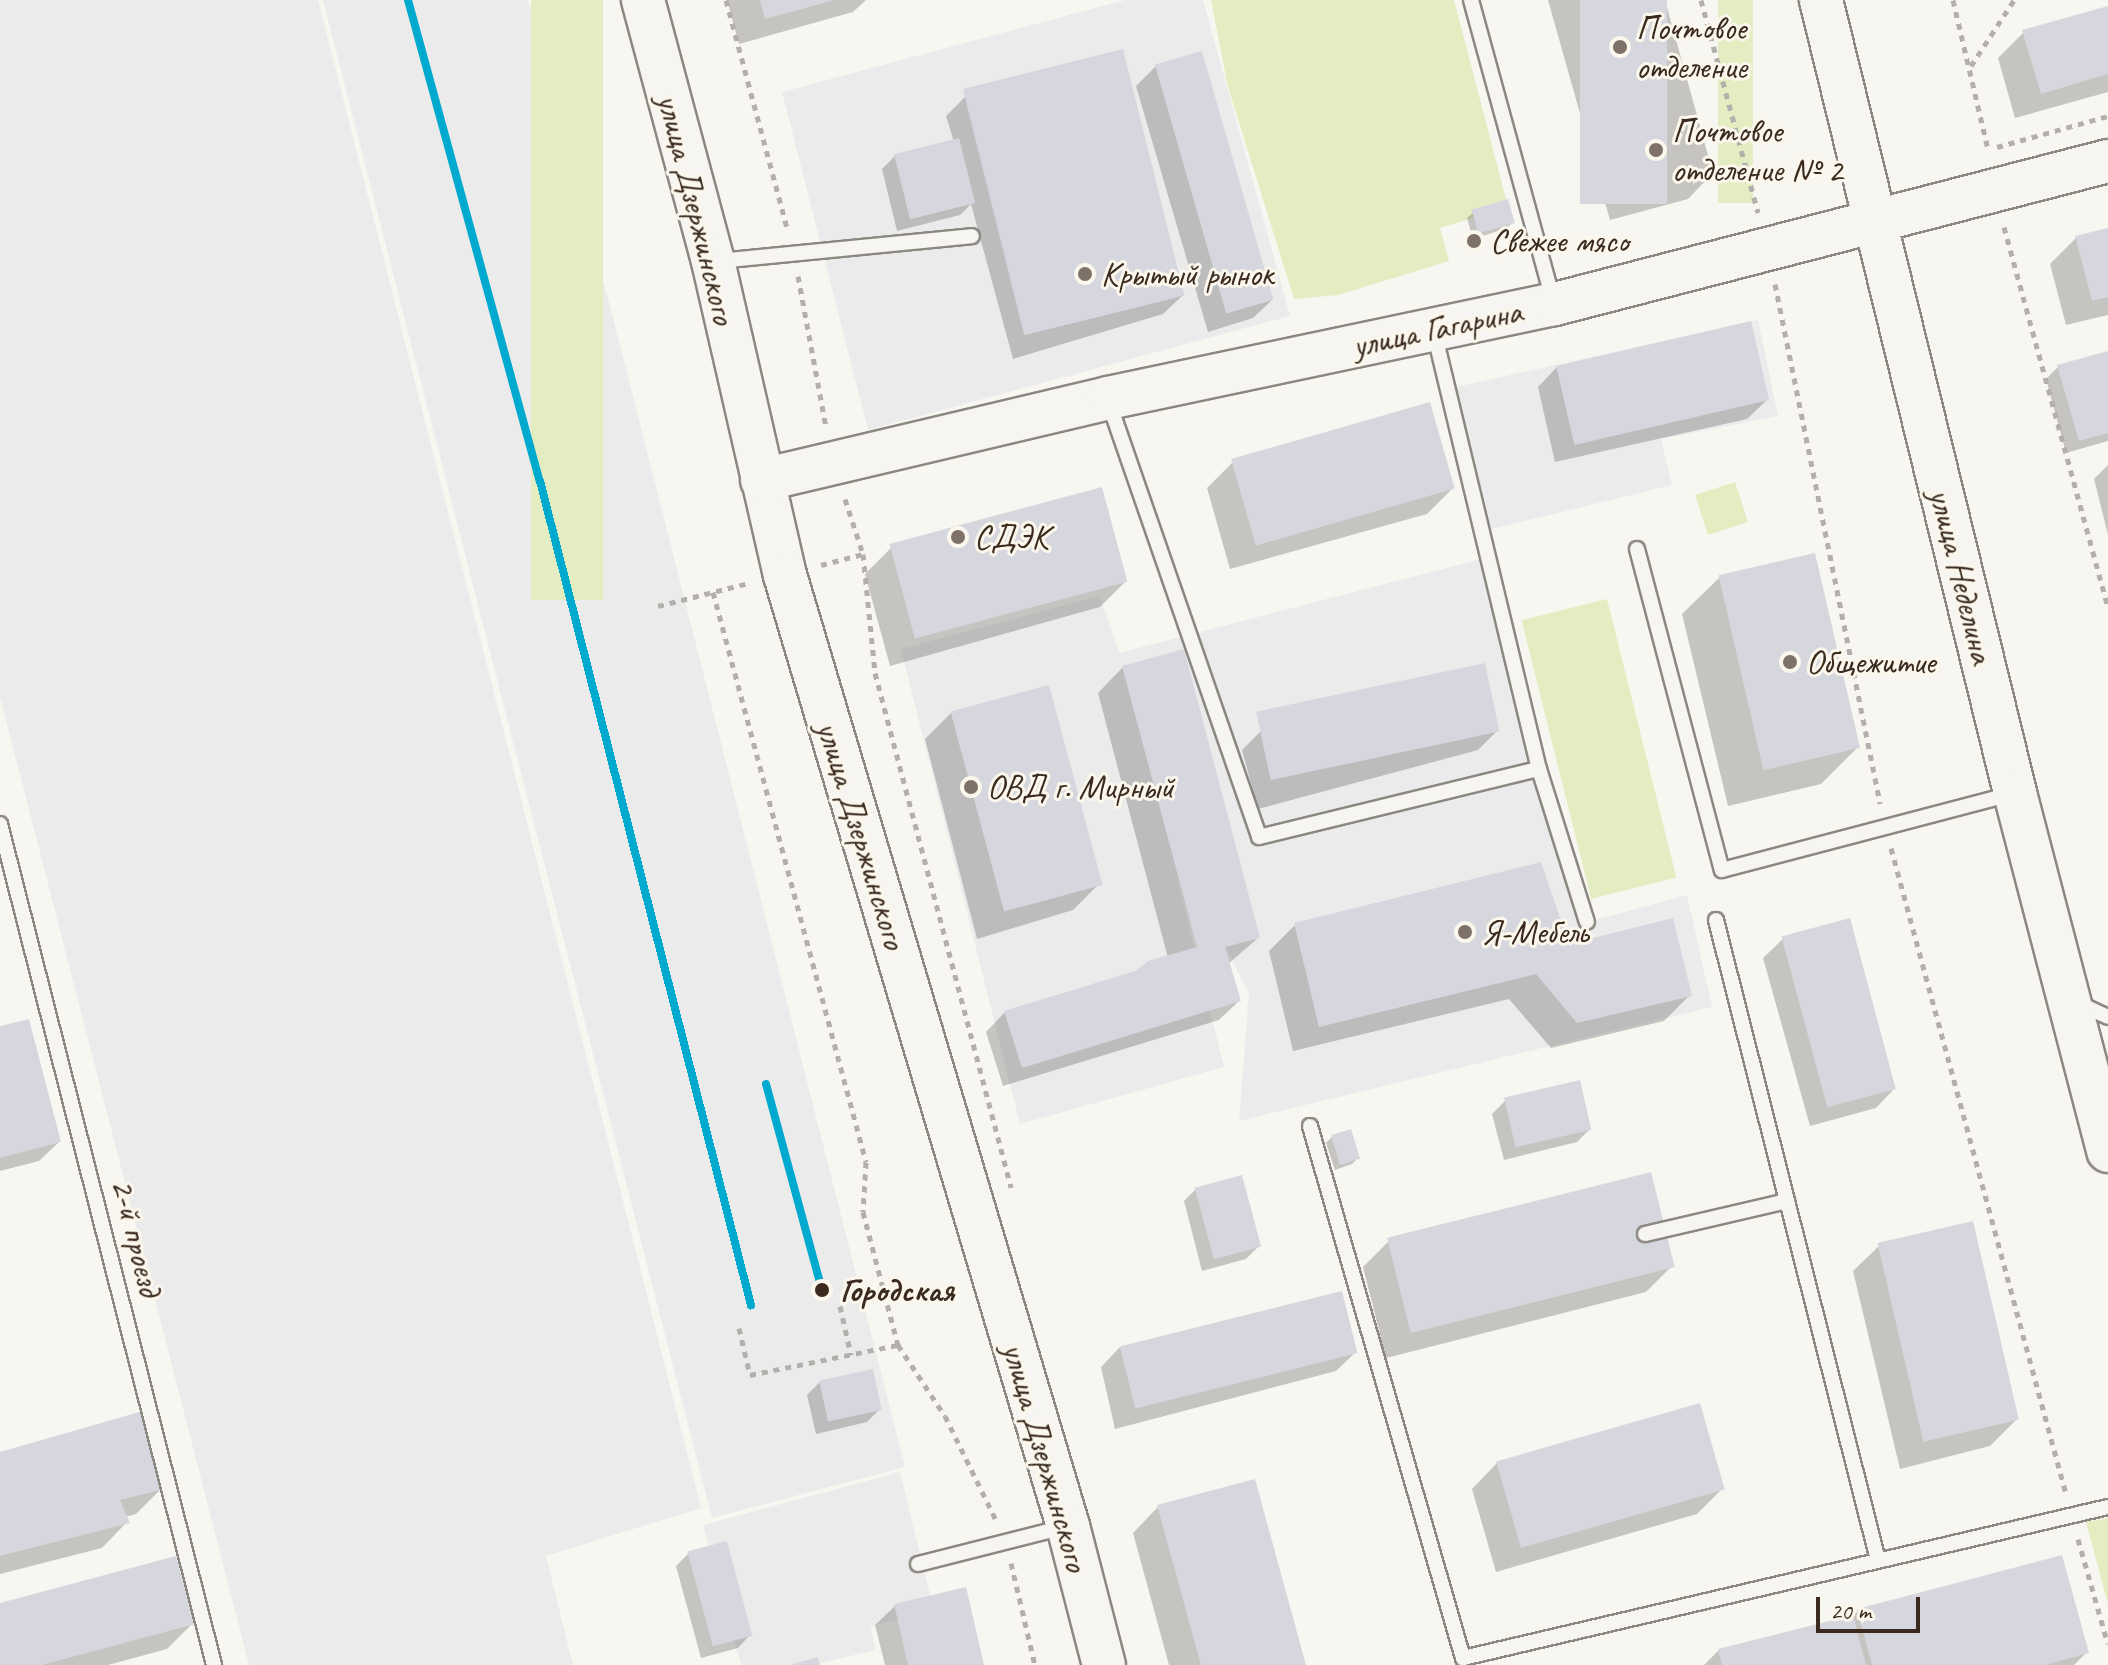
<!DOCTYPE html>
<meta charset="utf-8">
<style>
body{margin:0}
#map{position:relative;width:2108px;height:1665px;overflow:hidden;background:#f8f6f0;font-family:Caveat,sans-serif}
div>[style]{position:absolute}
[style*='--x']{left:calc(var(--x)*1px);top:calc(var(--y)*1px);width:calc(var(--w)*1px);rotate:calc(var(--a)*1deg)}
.built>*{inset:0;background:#ecebec}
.green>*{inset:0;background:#e4edc1;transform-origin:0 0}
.shadow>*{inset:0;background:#0003}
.building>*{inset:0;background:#d6d7de;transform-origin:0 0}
.path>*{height:5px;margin-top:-2.5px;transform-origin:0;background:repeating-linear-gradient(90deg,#b3b0ac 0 6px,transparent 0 12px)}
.roads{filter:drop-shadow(2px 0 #8b8781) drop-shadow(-2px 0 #8b8781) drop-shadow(0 2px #8b8781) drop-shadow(0 -2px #8b8781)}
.lane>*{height:14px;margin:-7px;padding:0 7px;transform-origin:7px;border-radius:7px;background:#f6f5f1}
.secondary>*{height:42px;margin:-21px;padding:0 21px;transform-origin:21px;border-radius:21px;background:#f6f5f1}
.rail-1>*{height:8px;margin:-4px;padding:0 4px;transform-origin:4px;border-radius:4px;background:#00a9ce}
.dots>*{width:22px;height:22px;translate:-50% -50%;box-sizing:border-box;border:4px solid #fbf7ec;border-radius:50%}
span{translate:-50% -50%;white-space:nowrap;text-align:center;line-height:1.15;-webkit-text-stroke:6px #fbf7ec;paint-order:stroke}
.poi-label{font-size:34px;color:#3b2a1e}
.left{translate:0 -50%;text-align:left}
.street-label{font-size:34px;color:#3b2a1e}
.stop-label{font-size:34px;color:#3b2a1e;font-weight:700}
.scale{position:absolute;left:1816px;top:1597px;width:104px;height:36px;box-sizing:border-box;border:4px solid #3b2a1e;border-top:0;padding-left:10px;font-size:24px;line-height:28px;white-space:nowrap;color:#3b2a1e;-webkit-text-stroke:6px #fbf7ec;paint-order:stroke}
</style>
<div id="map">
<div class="built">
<i style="clip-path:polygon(0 0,318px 0,701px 1508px,546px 1556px,573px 1665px,249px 1665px,0 697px)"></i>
<i style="clip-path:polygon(323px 0,528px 0,609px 302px,905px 1467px,712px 1518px)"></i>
<i style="clip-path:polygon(1125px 0,1203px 0,1290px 316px,868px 430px,782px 92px)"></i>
<i style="clip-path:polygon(1758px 320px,1778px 416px,1661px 439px,1672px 485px,1488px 530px,1456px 387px)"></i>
<i style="clip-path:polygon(1493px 556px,1539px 769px,1588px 922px,1687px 895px,1712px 1007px,1239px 1121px,1249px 994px,1222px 939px,1191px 926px,1172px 858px,1224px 1067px,1020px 1124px,901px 649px,1100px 596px,1119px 653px)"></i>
<i style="clip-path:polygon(900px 1472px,934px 1611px,871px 1626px,875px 1650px,813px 1665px,741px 1665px,703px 1525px)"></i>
</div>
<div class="green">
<i style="left:531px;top:0;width:72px;height:600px"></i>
<i style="clip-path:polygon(1211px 0,1454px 0,1508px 207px,1440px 228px,1449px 261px,1338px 295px,1294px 299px,1228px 87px)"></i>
<i style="left:1718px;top:0;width:35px;height:203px"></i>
<i style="left:1735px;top:482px;width:42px;height:42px;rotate:72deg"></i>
<i style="left:1607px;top:599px;width:287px;height:88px;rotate:76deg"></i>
<i style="clip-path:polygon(2108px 1518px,2108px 1604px,2086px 1522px)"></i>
</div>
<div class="shadow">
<i style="clip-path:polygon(727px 0,866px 0,853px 12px,739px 44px)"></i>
<i style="clip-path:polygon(1548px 0,1665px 0,1713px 173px,1688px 199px,1610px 220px)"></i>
<i style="clip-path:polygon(2108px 8px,2108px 92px,2015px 118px,1998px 58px,2024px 32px)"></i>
<i style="clip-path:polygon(1156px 66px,1273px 299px,1253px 318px,1208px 332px,1136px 86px)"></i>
<i style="clip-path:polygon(966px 96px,1183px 295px,1163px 314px,1013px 359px,971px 204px,960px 215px,897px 231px,882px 169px,895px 156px,954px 142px,946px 116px)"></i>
<i style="clip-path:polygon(1473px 213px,1513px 222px,1507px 228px,1473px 239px,1467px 218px)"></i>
<i style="clip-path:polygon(2108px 230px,2108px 315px,2066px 325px,2050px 264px,2076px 238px)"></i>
<i style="clip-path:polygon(2108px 353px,2108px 441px,2066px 453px,2046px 379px,2059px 366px)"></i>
<i style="clip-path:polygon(1557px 367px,1767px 400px,1747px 419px,1555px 462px,1538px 387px)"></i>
<i style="clip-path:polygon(1233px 462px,1453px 488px,1427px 514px,1230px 569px,1207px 488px)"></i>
<i style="clip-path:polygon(2108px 465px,2108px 535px,2094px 479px)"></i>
<i style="clip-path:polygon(891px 548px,1126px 581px,1100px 607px,890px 666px,865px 574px)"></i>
<i style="clip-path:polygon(1720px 577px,1858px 747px,1821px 784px,1728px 806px,1682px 614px)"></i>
<i style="clip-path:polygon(1123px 667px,1258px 938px,1228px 964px,1239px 1001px,1219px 1020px,1003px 1086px,986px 1032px,1005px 1012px,1136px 973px,1168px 958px,1098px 693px)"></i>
<i style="clip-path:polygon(951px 713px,1099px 884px,1073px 910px,977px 939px,925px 739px)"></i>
<i style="clip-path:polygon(1261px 731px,1497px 731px,1478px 750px,1258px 809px,1242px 750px)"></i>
<i style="clip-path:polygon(1295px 925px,1568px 947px,1690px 995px,1664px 1021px,1551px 1048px,1509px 999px,1293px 1051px,1269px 951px)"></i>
<i style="clip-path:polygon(1783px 939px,1895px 1088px,1876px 1108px,1810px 1126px,1763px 958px)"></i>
<i style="clip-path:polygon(0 1029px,59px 1142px,39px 1161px,0 1171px)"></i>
<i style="clip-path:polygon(1505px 1101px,1590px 1129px,1577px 1142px,1504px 1160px,1492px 1114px)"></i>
<i style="clip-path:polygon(1332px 1137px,1358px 1158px,1352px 1164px,1335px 1170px,1326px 1143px)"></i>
<i style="clip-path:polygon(1196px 1189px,1259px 1246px,1246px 1259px,1202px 1271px,1184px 1201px)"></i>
<i style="clip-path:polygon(1389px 1241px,1672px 1266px,1646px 1292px,1386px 1358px,1363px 1267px)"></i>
<i style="clip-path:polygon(1879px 1246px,2016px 1420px,1990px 1446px,1900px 1469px,1853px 1271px)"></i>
<i style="clip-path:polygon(1120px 1347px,1356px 1352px,1336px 1371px,1115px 1429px,1101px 1367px)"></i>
<i style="clip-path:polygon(820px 1382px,880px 1409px,867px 1422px,816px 1434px,807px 1395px)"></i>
<i style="clip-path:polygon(0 1454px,162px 1488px,136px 1514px,125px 1517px,127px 1522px,102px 1548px,0 1574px)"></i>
<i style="clip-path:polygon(1497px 1463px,1723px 1488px,1697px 1514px,1496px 1572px,1472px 1489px)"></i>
<i style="clip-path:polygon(1158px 1507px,1304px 1665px,1169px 1665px,1133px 1533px)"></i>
<i style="clip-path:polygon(689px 1553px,750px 1635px,738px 1648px,701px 1658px,676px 1566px)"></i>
<i style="clip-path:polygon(0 1605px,193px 1623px,167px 1649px,108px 1665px,0 1665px)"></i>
<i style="clip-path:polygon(895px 1606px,982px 1665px,885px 1665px,875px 1625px)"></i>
<i style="clip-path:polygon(1858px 1611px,2086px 1653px,2074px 1665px,1704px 1665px,1719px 1650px,1850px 1618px)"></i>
</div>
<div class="building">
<i style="clip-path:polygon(760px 0,831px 0,831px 1px,765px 19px)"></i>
<i style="left:1580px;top:0;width:87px;height:204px"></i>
<i style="clip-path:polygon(2108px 6px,2108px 74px,2041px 94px,2022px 30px)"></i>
<i style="left:1123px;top:49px;width:254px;height:165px;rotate:76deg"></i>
<i style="left:1202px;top:51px;width:259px;height:49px;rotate:74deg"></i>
<i style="left:959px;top:138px;width:67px;height:67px;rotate:76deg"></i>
<i style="left:1508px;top:199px;width:25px;height:38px;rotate:74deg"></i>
<i style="clip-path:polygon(2108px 228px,2108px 297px,2092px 301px,2075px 236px)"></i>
<i style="left:1751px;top:321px;width:81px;height:200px;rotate:77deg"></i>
<i style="clip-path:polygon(2108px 351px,2108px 433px,2079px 441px,2057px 365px)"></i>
<i style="left:1430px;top:402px;width:90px;height:207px;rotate:74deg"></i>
<i style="left:1102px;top:487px;width:98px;height:220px;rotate:75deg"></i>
<i style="left:1815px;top:553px;width:200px;height:99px;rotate:77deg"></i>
<i style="clip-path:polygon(1184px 649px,1260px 938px,1225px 947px,1241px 1001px,1022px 1068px,1004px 1011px,1135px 971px,1148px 961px,1197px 947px,1122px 666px)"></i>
<i style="left:1485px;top:663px;width:70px;height:234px;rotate:78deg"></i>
<i style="left:1049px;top:685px;width:207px;height:102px;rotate:75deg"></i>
<i style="clip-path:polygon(1541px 862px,1569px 944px,1673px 918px,1692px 996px,1577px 1023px,1536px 974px,1319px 1027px,1294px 923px)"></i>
<i style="left:1850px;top:918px;width:177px;height:71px;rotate:75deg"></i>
<i style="clip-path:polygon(29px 1019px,61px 1142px,0 1158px,0 1026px)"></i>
<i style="left:1580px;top:1080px;width:51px;height:78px;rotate:77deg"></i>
<i style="left:1351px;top:1129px;width:31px;height:21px;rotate:73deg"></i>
<i style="left:1651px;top:1172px;width:98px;height:272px;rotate:76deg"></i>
<i style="left:1242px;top:1175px;width:74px;height:49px;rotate:75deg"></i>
<i style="left:1973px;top:1221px;width:204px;height:98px;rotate:77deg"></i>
<i style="left:1342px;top:1291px;width:64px;height:229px;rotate:76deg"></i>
<i style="left:873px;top:1369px;width:42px;height:55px;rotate:78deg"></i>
<i style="left:1700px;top:1403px;width:90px;height:212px;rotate:74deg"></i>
<i style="clip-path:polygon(143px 1411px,164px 1489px,120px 1500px,130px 1523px,0 1556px,0 1452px)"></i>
<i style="clip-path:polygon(1255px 1479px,1306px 1665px,1201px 1665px,1157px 1505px)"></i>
<i style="left:727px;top:1541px;width:98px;height:41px;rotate:75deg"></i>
<i style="clip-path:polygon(2062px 1555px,2089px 1653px,2045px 1665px,1872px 1665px,1857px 1609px)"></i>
<i style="clip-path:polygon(176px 1556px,195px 1624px,42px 1665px,0 1665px,0 1603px)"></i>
<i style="clip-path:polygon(966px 1587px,984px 1665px,908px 1665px,894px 1604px)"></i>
<i style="clip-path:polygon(1853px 1615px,1866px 1665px,1722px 1665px,1718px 1649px)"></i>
<i style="clip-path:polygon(818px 1657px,820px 1665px,793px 1665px,793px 1664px)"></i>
</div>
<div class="path">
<i style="--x:726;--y:0;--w:239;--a:75"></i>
<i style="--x:1701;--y:0;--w:220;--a:75"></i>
<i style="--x:1953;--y:0;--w:153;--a:76.8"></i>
<i style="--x:1971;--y:66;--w:79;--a:-56.9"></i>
<i style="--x:1997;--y:147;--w:115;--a:-15.6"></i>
<i style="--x:2004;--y:227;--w:394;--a:74.7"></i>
<i style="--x:798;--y:276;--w:154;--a:79.5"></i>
<i style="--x:1775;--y:284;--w:530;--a:78.56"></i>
<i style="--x:845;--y:499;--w:58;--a:71.9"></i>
<i style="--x:863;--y:554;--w:120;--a:84.2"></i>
<i style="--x:875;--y:673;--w:532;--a:75.18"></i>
<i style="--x:821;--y:565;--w:43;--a:-14.7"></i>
<i style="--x:713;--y:592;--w:590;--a:74.97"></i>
<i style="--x:866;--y:1162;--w:50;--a:93.4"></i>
<i style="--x:863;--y:1212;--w:138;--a:75.3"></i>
<i style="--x:898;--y:1345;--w:85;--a:56.5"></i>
<i style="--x:945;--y:1416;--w:116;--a:63.9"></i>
<i style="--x:658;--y:606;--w:94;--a:-14.2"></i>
<i style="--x:1891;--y:848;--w:669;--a:74.84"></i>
<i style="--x:840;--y:1306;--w:50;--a:77.3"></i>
<i style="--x:739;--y:1328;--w:48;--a:76.8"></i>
<i style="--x:750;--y:1375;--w:151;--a:-11.5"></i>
<i style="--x:2078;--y:1539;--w:109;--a:74.1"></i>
<i style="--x:1011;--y:1563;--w:105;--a:76.8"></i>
</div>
<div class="roads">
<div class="lane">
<i style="--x:1471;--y:0;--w:311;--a:74.7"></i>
<i style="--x:718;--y:261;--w:255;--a:-5.6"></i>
<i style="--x:1434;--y:332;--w:449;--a:76.5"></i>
<i style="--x:1539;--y:769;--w:160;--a:72.6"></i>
<i style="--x:1109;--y:403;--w:459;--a:70.9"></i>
<i style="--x:1259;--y:837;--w:288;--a:-13.7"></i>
<i style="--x:1637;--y:549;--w:332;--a:75.2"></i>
<i style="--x:1722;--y:870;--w:300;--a:-14.7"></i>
<i style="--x:0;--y:824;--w:868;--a:75.72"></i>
<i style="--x:1716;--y:920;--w:660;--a:75.8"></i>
<i style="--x:2076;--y:1002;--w:35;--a:25"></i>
<i style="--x:1310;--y:1126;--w:554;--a:73.96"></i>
<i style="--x:1463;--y:1658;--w:662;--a:-13.18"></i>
<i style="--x:1645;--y:1234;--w:146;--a:-13.1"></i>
<i style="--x:918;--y:1564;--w:151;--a:-14.2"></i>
</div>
<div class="secondary">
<i style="--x:643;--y:0;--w:270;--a:75"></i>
<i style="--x:713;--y:261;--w:322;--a:77.1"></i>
<i style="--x:785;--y:575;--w:992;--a:73.43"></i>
<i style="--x:1068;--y:1526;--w:144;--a:75.5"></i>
<i style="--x:1821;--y:0;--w:816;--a:76.25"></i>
<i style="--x:2015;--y:793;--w:370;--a:75.4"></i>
<i style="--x:762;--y:480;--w:356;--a:-13.3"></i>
<i style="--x:1108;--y:398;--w:457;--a:-11.9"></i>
<i style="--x:1555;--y:304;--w:571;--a:-14.5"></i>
</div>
</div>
<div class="rail-1">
<i style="--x:408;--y:0;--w:499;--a:74.7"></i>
<i style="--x:540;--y:481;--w:851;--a:75.64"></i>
<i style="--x:766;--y:1084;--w:213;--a:74.8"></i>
</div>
<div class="dots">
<i style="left:1620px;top:47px;background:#7d7168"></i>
<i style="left:1656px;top:150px;background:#7d7168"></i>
<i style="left:1474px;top:241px;background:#7d7168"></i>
<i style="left:1085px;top:274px;background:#7d7168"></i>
<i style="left:958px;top:537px;background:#7d7168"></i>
<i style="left:1790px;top:662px;background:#7d7168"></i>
<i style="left:971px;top:787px;background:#7d7168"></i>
<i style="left:1465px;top:932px;background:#7d7168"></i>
<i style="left:822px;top:1290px;background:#3b2a1e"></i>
</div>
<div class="poi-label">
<span class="left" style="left:1636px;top:47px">Почтовое<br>отделение</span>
<span class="left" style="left:1672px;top:150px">Почтовое<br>отделение № 2</span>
<span class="left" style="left:1490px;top:241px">Свежее мясо</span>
<span class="left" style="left:1101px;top:274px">Крытый рынок</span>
<span class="left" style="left:974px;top:537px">СДЭК</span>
<span class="left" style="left:1806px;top:662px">Общежитие</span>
<span class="left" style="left:987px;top:787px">ОВД г. Мирный</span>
<span class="left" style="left:1481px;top:932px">Я-Мебель</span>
</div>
<div class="street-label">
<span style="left:697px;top:209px;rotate:76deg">улица Дзержинского</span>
<span style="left:1437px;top:328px;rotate:-12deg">улица Гагарина</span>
<span style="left:1962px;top:576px;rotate:76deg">улица Неделина</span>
<span style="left:862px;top:835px;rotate:73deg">улица Дзержинского</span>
<span style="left:137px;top:1237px;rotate:76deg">2-й проезд</span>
<span style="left:1046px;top:1457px;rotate:74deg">улица Дзержинского</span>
</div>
<div class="stop-label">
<span class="left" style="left:840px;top:1290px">Городская</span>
</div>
<div class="scale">20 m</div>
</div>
